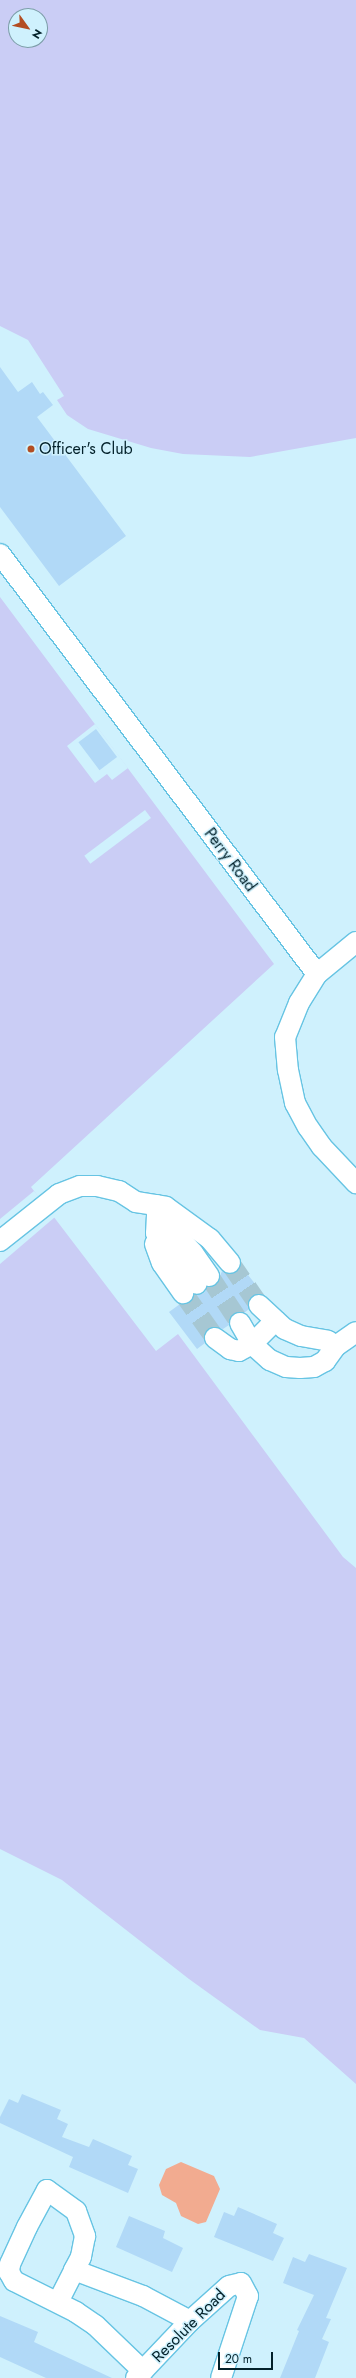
<!DOCTYPE html>
<style>
body{margin:0}
#map{position:relative;width:356px;height:2378px;overflow:hidden;background:#cff1fd;font-family:Jost,sans-serif}
div>[style]{position:absolute}
[style*='--x']{left:calc(var(--x)*1px);top:calc(var(--y)*1px);width:calc(var(--w)*1px);rotate:calc(var(--a)*1deg)}
.green>*{inset:0;background:#f2ab90}
.water>*{inset:0;background:#cacdf5}
.pier>*{inset:0;background:#cff1fd;transform-origin:0 0}
.building>*{inset:0;background:#b1d9f7;transform-origin:0 0}
.minor-tunnel>*{height:20px;margin-top:-10px;transform-origin:0;background:repeating-linear-gradient(90deg,#a6c7d3 0 20px,transparent 0 30px)}
.roads{filter:drop-shadow(1px 0 #67c4e3) drop-shadow(-1px 0 #67c4e3) drop-shadow(0 1px #67c4e3) drop-shadow(0 -1px #67c4e3)}
.minor>*{height:20px;margin:-10px;padding:0 10px;transform-origin:10px;border-radius:10px;background:#fff}
.dots>*{width:11px;height:11px;translate:-50% -50%;box-sizing:border-box;border:2px solid #cff1fd;border-radius:50%}
span{translate:-50% -50%;white-space:nowrap;text-align:center;line-height:1.15;-webkit-text-stroke:3px #cff1fd;paint-order:stroke}
.poi-label{font-size:16px;color:#03212a}
.left{translate:0 -50%;text-align:left}
.street-label{font-size:16px;color:#03212a}
.north{position:absolute;left:8px;top:8px;width:40px;height:40px;box-sizing:border-box;background:#cff1fd;border:1px solid #7d9ea9;border-radius:50%;rotate:123deg;font-size:11px;font-weight:700;line-height:16px;text-align:center;color:#03212a}
.north::after{content:'';display:block;margin:auto;width:14px;height:18px;background:#b34d22;clip-path:polygon(50% 0,100% 100%,50% 72%,0 100%)}
.scale{position:absolute;left:218px;top:2352px;width:55px;height:18px;box-sizing:border-box;border:2px solid #03212a;border-top:0;padding-left:5px;font-size:12px;line-height:14px;white-space:nowrap;color:#03212a;-webkit-text-stroke:3px #cff1fd;paint-order:stroke}
</style>
<div id="map">
<div class="green">
<i style="clip-path:polygon(181px 2162px,214px 2176px,220px 2189px,206px 2222px,198px 2224px,181px 2216px,176px 2203px,162px 2195px,159px 2185px,166px 2169px)"></i>
</div>
<div class="water">
<i style="clip-path:polygon(evenodd,0 0,356px 0,356px 438px,250px 457px,183px 454px,151px 448px,88px 429px,67px 415px,57px 400px,64px 396px,28px 340px,0 326px,0 0,16px 16px,40px 16px,40px 40px,16px 40px,16px 16px)"></i>
<i style="clip-path:polygon(0 597px,274px 964px,31px 1187px,156px 1351px,178px 1334px,343px 1557px,356px 1568px,356px 2084px,304px 2038px,260px 2030px,189px 1979px,62px 1880px,0 1849px)"></i>
</div>
<div class="pier">
<i style="clip-path:polygon(95px 724px,128px 768px,112px 780px,107px 774px,95px 783px,67px 746px)"></i>
<i style="left:145px;top:810px;width:10px;height:76px;rotate:53deg"></i>
<i style="clip-path:polygon(34px 1191px,55px 1217px,0 1264px,0 1219px)"></i>
</div>
<div class="building">
<i style="clip-path:polygon(0 367px,18px 392px,32px 382px,40px 394px,43px 392px,53px 405px,37px 417px,126px 536px,59px 586px,0 507px)"></i>
<i style="left:96px;top:729px;width:35px;height:22px;rotate:53deg"></i>
<i style="clip-path:polygon(241px 1266px,263px 1294px,256px 1294px,251px 1297px,248px 1303px,249px 1309px,244px 1313px,234px 1313px,230px 1318px,229px 1325px,223px 1329px,216px 1327px,206px 1331px,204px 1337px,205px 1343px,197px 1349px,169px 1312px,180px 1304px,189px 1303px,194px 1295px,204px 1293px,208px 1287px,216px 1285px,222px 1271px,232px 1274px,238px 1272px)"></i>
<i style="clip-path:polygon(22px 2094px,61px 2110px,57px 2119px,68px 2124px,62px 2137px,89px 2147px,93px 2139px,132px 2156px,128px 2165px,138px 2169px,128px 2193px,69px 2167px,73px 2157px,0 2123px,0 2117px,9px 2099px,18px 2103px)"></i>
<i style="clip-path:polygon(238px 2207px,277px 2224px,273px 2233px,284px 2238px,273px 2261px,214px 2237px,224px 2212px,234px 2216px)"></i>
<i style="clip-path:polygon(129px 2216px,165px 2231px,163px 2238px,183px 2248px,172px 2272px,116px 2247px)"></i>
<i style="clip-path:polygon(309px 2254px,347px 2268px,326px 2318px,331px 2319px,322px 2339px,329px 2342px,315px 2378px,280px 2378px,299px 2331px,297px 2330px,314px 2295px,283px 2283px,293px 2257px,305px 2262px)"></i>
<i style="clip-path:polygon(0 2316px,38px 2332px,34px 2342px,112px 2378px,46px 2378px,0 2357px)"></i>
</div>
<div class="minor-tunnel">
<i style="--x:230;--y:1263;--w:51;--a:55.4"></i>
<i style="--x:209;--y:1276;--w:56;--a:56.6"></i>
<i style="--x:183;--y:1293;--w:55;--a:54.6"></i>
</div>
<div class="roads">
<div class="minor">
<i style="--x:0;--y:554;--w:526;--a:52.96"></i>
<i style="--x:356;--y:942;--w:50;--a:140.6"></i>
<i style="--x:317;--y:974;--w:34;--a:122"></i>
<i style="--x:299;--y:1003;--w:37;--a:112"></i>
<i style="--x:285;--y:1037;--w:33;--a:85"></i>
<i style="--x:288;--y:1070;--w:34;--a:78"></i>
<i style="--x:295;--y:1103;--w:27;--a:62"></i>
<i style="--x:308;--y:1127;--w:24;--a:55"></i>
<i style="--x:322;--y:1147;--w:50;--a:46.6"></i>
<i style="--x:156;--y:1205;--w:10;--a:84"></i>
<i style="--x:157;--y:1215;--w:52;--a:46.5"></i>
<i style="--x:193;--y:1253;--w:28;--a:55"></i>
<i style="--x:157;--y:1215;--w:18;--a:93"></i>
<i style="--x:156;--y:1233;--w:65;--a:51.2"></i>
<i style="--x:0;--y:1241;--w:75;--a:-38.5"></i>
<i style="--x:59;--y:1194;--w:22;--a:-21"></i>
<i style="--x:80;--y:1186;--w:17;--a:0"></i>
<i style="--x:97;--y:1186;--w:23;--a:13"></i>
<i style="--x:119;--y:1191;--w:20;--a:33"></i>
<i style="--x:136;--y:1202;--w:30;--a:9"></i>
<i style="--x:166;--y:1207;--w:54;--a:36"></i>
<i style="--x:210;--y:1239;--w:31;--a:50"></i>
<i style="--x:155;--y:1244;--w:20;--a:70"></i>
<i style="--x:162;--y:1263;--w:37;--a:55"></i>
<i style="--x:259;--y:1305;--w:35;--a:43"></i>
<i style="--x:285;--y:1329;--w:17;--a:24"></i>
<i style="--x:301;--y:1336;--w:27;--a:10"></i>
<i style="--x:328;--y:1341;--w:9;--a:32"></i>
<i style="--x:240;--y:1323;--w:24;--a:60"></i>
<i style="--x:252;--y:1344;--w:24;--a:42"></i>
<i style="--x:270;--y:1360;--w:17;--a:24"></i>
<i style="--x:286;--y:1367;--w:14;--a:4"></i>
<i style="--x:300;--y:1368;--w:14;--a:-4"></i>
<i style="--x:314;--y:1367;--w:13;--a:-29"></i>
<i style="--x:325;--y:1361;--w:19;--a:-54"></i>
<i style="--x:336;--y:1346;--w:24;--a:-35"></i>
<i style="--x:215;--y:1338;--w:19;--a:36"></i>
<i style="--x:230;--y:1349;--w:9;--a:13"></i>
<i style="--x:239;--y:1351;--w:15;--a:-28"></i>
<i style="--x:252;--y:1344;--w:33;--a:-45"></i>
<i style="--x:58;--y:2302;--w:36;--a:-63"></i>
<i style="--x:143;--y:2371;--w:66;--a:-136.2"></i>
<i style="--x:95;--y:2325;--w:23;--a:-146"></i>
<i style="--x:76;--y:2312;--w:69;--a:-153.4"></i>
<i style="--x:14;--y:2281;--w:10;--a:-119"></i>
<i style="--x:9;--y:2272;--w:8;--a:-83"></i>
<i style="--x:10;--y:2264;--w:41;--a:-65.3"></i>
<i style="--x:27;--y:2227;--w:42;--a:-61.6"></i>
<i style="--x:47;--y:2190;--w:36;--a:36"></i>
<i style="--x:76;--y:2211;--w:27;--a:70"></i>
<i style="--x:85;--y:2236;--w:21;--a:101"></i>
<i style="--x:81;--y:2257;--w:15;--a:118"></i>
<i style="--x:74;--y:2270;--w:74;--a:20.6"></i>
<i style="--x:143;--y:2296;--w:53;--a:28"></i>
<i style="--x:136;--y:2378;--w:79;--a:-46.5"></i>
<i style="--x:190;--y:2321;--w:52;--a:-41.9"></i>
<i style="--x:229;--y:2286;--w:12;--a:-14"></i>
<i style="--x:241;--y:2283;--w:15;--a:62"></i>
<i style="--x:248;--y:2296;--w:86;--a:108.2"></i>
</div>
</div>
<div class="dots">
<i style="left:31px;top:449px;background:#b34d22"></i>
</div>
<div class="poi-label">
<span class="left" style="left:39px;top:449px">Officer's Club</span>
</div>
<div class="street-label">
<span style="left:230px;top:860px;rotate:53deg">Perry Road</span>
<span style="left:189px;top:2326px;rotate:-45deg">Resolute Road</span>
</div>
<div class="north">N</div>
<div class="scale">20 m</div>
</div>
